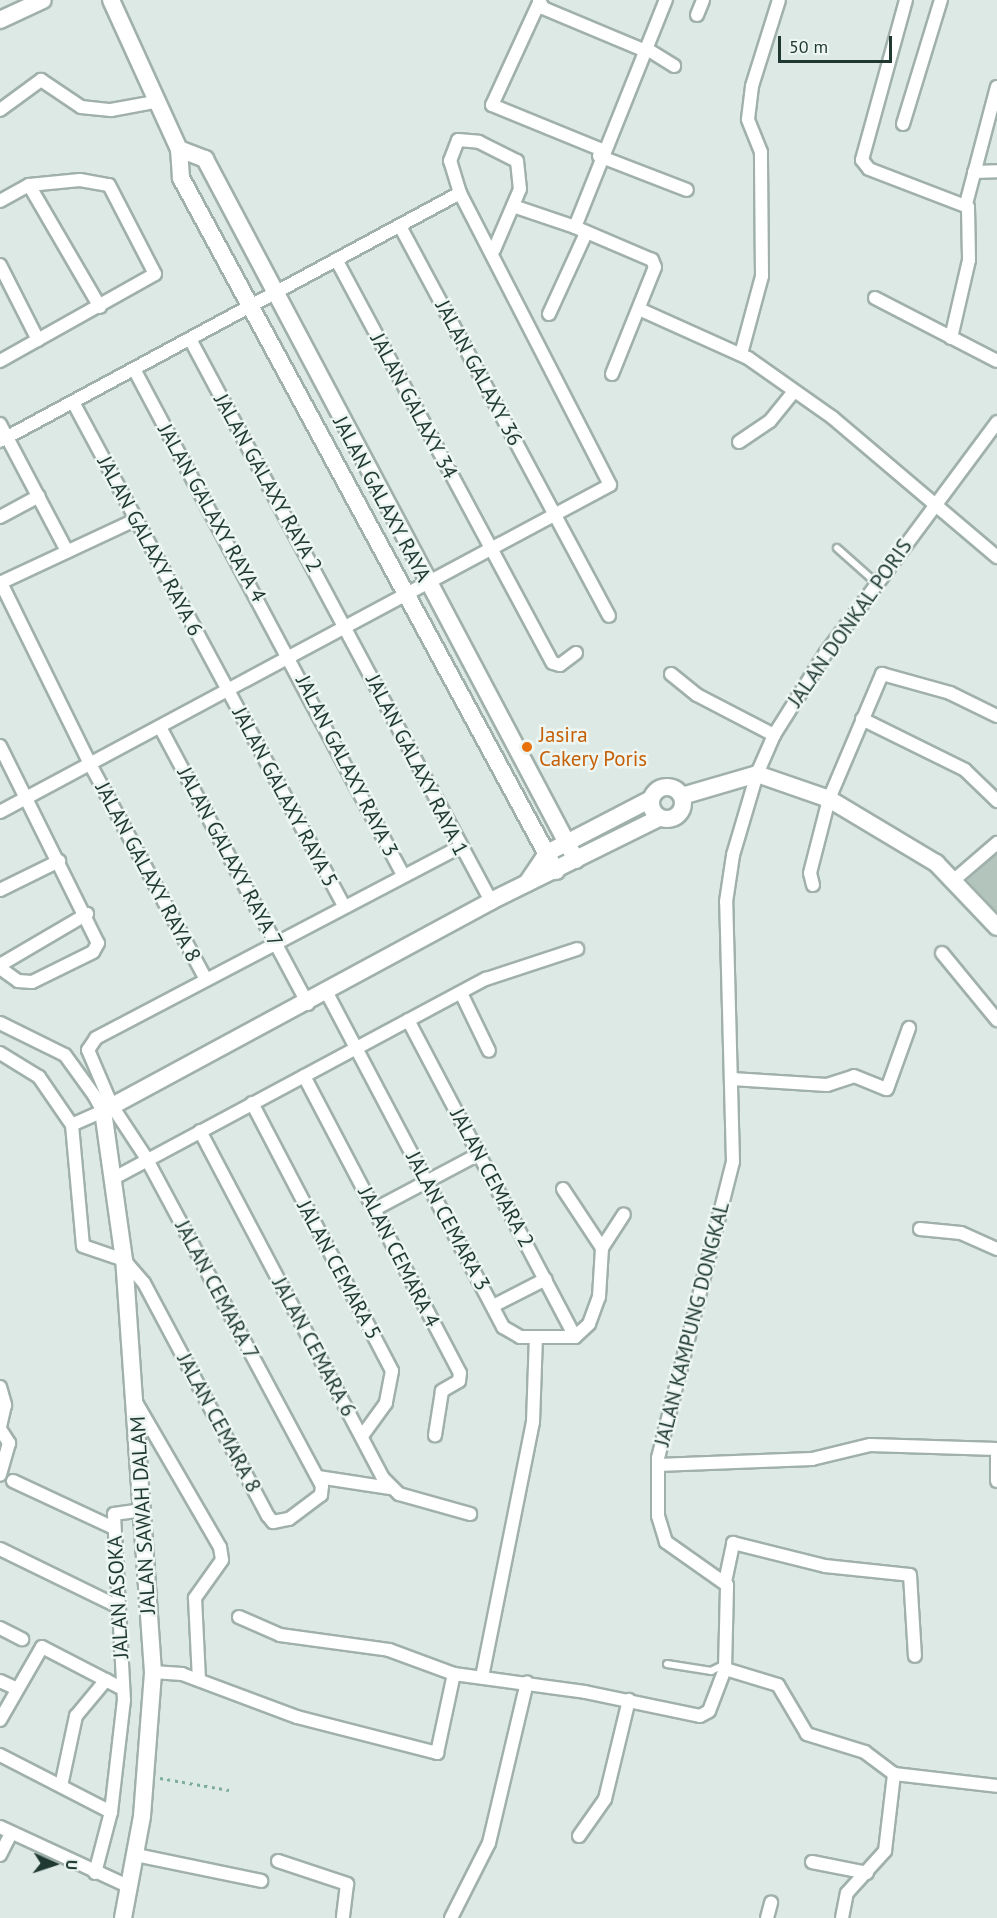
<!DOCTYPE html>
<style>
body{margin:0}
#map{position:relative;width:997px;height:1918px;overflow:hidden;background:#dde9e4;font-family:"PT Sans",sans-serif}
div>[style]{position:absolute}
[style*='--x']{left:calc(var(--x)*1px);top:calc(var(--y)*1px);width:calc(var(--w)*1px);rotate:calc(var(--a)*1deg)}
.building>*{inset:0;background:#b3c4bd}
.path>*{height:3px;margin-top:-1.5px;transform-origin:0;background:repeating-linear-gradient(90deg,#7ead9f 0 3px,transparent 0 7.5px)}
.roads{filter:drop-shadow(2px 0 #a0b0ab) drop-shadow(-2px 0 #a0b0ab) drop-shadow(0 2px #a0b0ab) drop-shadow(0 -2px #a0b0ab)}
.lane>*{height:6px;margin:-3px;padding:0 3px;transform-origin:3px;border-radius:3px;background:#fff}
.street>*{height:12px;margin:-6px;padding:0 6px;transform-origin:6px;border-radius:6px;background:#fff}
.secondary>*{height:16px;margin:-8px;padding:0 8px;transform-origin:8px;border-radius:8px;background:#fff}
.secondary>.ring{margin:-8px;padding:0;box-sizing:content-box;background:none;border:16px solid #fff;border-radius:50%}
.dots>*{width:16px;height:16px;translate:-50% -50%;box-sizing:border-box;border:3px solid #edf6f2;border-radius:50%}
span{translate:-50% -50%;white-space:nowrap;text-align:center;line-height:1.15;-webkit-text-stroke:5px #edf6f2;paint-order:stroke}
.street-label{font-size:21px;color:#1f3832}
.food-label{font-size:21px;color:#c56008}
.left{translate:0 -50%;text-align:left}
.north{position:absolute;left:24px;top:1834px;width:60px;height:60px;-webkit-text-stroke:4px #edf6f2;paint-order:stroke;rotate:93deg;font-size:16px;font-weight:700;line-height:24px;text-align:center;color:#1f3832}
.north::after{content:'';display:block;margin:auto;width:21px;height:27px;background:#1f3832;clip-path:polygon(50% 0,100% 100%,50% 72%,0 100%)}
.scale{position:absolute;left:778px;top:36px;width:114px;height:27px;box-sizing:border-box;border:3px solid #1f3832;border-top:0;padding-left:8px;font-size:18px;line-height:21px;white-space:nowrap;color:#1f3832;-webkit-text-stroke:4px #edf6f2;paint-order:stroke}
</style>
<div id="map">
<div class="building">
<i style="clip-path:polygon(997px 854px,997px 912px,967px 880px)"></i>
</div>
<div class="path">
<i style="--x:160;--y:1778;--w:70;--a:9.9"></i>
</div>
<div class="roads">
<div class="lane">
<i style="--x:837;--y:548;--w:50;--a:41.7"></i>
<i style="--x:667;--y:1664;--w:45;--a:9"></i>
<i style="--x:711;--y:1671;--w:13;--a:-27"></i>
</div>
<div class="street">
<i style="--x:539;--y:0;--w:9;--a:63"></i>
<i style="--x:543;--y:8;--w:112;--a:22.7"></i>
<i style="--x:906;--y:0;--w:166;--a:105.4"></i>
<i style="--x:862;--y:160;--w:11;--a:52"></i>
<i style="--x:869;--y:169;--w:106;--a:21"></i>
<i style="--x:968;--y:207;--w:53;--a:88.9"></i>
<i style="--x:969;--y:260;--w:80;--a:103"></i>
<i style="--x:538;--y:5;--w:110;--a:114.7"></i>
<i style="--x:492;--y:105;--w:119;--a:22.2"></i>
<i style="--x:697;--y:15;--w:16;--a:-68"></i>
<i style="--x:647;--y:49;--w:32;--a:32"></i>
<i style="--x:0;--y:110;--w:51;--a:-36.2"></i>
<i style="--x:41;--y:80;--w:48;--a:34"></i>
<i style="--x:81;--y:107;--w:30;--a:6"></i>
<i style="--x:111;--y:110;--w:45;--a:-10.3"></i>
<i style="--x:903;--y:124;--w:130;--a:-73"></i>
<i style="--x:599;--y:156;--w:94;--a:21.1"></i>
<i style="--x:974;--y:172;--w:23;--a:-2"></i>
<i style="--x:29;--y:185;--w:141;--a:59.8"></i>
<i style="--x:460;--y:193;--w:34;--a:-107"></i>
<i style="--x:450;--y:161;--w:22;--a:-69"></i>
<i style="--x:458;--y:140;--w:21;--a:5"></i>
<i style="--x:479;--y:142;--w:42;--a:26.6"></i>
<i style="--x:517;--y:161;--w:28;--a:84"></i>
<i style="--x:520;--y:189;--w:66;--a:113.1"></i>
<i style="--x:0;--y:201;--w:33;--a:-29"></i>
<i style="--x:29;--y:185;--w:51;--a:-5.6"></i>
<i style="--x:80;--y:180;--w:29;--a:10"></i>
<i style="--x:109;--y:185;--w:100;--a:62.7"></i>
<i style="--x:155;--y:274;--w:178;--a:150.7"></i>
<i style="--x:966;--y:204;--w:121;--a:-75.2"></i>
<i style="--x:513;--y:206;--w:65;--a:18.7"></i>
<i style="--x:401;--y:228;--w:440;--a:61.8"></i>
<i style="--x:337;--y:261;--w:456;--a:61.8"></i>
<i style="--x:553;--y:663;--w:7;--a:16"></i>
<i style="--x:560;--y:665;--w:20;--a:-37"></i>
<i style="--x:0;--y:265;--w:84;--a:63.1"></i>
<i style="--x:875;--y:298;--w:137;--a:27.3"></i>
<i style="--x:639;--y:309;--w:120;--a:24.2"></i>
<i style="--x:748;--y:358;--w:104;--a:35.2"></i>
<i style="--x:833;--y:418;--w:215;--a:40.3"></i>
<i style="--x:549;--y:314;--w:89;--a:-65.4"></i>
<i style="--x:190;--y:339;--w:638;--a:61.83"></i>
<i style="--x:741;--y:354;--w:81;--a:-74.9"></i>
<i style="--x:762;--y:276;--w:124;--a:-90.5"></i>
<i style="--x:761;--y:152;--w:35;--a:-112"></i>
<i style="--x:748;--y:119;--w:33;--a:-83"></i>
<i style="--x:752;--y:86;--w:90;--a:-72.6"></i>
<i style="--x:134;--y:369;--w:573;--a:62"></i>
<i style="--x:612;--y:374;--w:115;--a:-68.1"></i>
<i style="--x:655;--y:267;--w:8;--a:-113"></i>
<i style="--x:652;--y:260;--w:84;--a:-156.8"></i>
<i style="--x:575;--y:227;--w:245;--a:-68.2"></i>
<i style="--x:73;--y:402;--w:570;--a:61.73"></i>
<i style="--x:0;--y:424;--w:144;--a:62.2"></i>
<i style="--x:0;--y:441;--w:523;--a:-28.33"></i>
<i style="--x:460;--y:193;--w:328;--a:62.8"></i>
<i style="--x:610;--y:485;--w:692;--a:151.81"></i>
<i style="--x:739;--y:442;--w:37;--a:-34"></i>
<i style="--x:770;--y:421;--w:38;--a:-51"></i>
<i style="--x:0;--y:517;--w:44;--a:-28.3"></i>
<i style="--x:0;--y:583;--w:151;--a:-25"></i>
<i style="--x:1;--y:583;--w:202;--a:63.8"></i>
<i style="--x:90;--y:764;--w:244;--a:61.7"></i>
<i style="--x:671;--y:674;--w:33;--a:39"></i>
<i style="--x:697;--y:695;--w:87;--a:27.5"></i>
<i style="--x:862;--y:719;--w:115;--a:26.3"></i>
<i style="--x:965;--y:770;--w:45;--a:44.1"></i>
<i style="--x:160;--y:727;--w:314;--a:61.9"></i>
<i style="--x:0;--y:746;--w:220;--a:63.6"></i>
<i style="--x:98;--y:943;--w:10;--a:119"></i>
<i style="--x:93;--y:952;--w:68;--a:153.8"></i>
<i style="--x:32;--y:982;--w:14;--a:-176"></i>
<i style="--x:18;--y:981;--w:22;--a:-144"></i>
<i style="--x:954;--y:880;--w:57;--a:-40.7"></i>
<i style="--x:813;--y:885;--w:12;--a:-104"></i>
<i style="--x:810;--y:873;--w:76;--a:-75.6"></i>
<i style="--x:829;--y:799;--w:136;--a:-67"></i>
<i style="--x:882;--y:674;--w:71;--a:15.6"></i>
<i style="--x:950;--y:693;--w:52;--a:26.1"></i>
<i style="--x:0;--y:890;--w:66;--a:-26.2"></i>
<i style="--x:942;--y:953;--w:87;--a:50.6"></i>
<i style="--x:0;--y:965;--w:101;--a:-30.4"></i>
<i style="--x:327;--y:993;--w:378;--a:62.2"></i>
<i style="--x:503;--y:1327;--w:20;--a:30"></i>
<i style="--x:520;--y:1337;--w:55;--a:0"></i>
<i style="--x:461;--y:993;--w:64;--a:64.2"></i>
<i style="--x:408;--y:1020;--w:358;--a:62.2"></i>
<i style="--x:0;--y:1023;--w:72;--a:26.2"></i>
<i style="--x:65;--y:1055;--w:49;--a:54.1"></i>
<i style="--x:94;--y:1095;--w:18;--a:61"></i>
<i style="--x:103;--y:1111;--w:34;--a:156"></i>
<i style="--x:0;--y:1053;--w:46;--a:31.6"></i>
<i style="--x:39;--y:1077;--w:58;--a:55.5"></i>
<i style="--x:72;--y:1125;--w:121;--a:84.8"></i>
<i style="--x:83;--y:1246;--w:43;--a:18.9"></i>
<i style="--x:124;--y:1260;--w:30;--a:49"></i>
<i style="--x:144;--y:1283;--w:264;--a:62"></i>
<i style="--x:268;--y:1516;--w:8;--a:50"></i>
<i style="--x:273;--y:1522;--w:16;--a:-11"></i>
<i style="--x:289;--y:1519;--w:40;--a:-37"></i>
<i style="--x:321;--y:1495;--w:9;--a:-84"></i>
<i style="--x:322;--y:1486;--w:371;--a:-118.2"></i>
<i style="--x:147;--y:1159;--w:64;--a:-123.4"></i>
<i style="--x:112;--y:1106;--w:61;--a:-113.2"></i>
<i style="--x:88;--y:1050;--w:14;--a:-56"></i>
<i style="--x:96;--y:1038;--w:411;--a:-27.7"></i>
<i style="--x:304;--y:1076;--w:335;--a:62.3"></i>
<i style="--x:460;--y:1373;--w:8;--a:97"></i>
<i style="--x:459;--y:1381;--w:20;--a:150"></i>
<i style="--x:442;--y:1391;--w:45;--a:99"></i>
<i style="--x:732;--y:1079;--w:95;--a:3.6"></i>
<i style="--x:827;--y:1085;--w:28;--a:-18"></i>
<i style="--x:854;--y:1076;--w:35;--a:22"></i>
<i style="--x:887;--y:1089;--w:65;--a:-70.2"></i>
<i style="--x:252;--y:1103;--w:302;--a:62.4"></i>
<i style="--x:392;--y:1371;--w:33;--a:101"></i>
<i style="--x:386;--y:1403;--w:41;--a:126"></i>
<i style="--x:200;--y:1131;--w:392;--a:62.2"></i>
<i style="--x:383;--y:1478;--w:23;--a:45"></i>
<i style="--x:399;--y:1494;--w:74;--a:15.7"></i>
<i style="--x:116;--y:1177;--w:420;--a:-28.2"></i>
<i style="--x:486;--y:979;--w:96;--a:-18.2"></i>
<i style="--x:563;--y:1189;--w:71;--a:56.5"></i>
<i style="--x:375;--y:1209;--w:118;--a:-27.9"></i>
<i style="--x:920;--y:1229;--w:41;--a:5.6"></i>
<i style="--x:961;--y:1233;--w:39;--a:24"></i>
<i style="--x:493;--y:1306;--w:59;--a:-27"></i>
<i style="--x:575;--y:1337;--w:19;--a:-43"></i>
<i style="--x:589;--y:1324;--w:29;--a:-70"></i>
<i style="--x:599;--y:1297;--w:49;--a:-86.5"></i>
<i style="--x:602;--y:1248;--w:40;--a:-57.1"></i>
<i style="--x:0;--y:1387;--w:19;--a:74"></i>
<i style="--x:5;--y:1405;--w:22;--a:103"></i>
<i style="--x:137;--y:1404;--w:165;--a:59.9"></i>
<i style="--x:220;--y:1547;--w:13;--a:81"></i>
<i style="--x:222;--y:1560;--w:47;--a:125.4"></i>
<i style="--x:195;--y:1598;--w:82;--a:87.2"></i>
<i style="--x:0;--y:1429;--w:17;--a:57"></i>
<i style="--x:9;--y:1443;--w:33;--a:106"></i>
<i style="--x:997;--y:1456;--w:25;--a:90"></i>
<i style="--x:658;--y:1465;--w:154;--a:-2.2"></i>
<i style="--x:812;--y:1459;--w:60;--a:-13.6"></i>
<i style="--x:870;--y:1445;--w:127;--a:1.8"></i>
<i style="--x:318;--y:1477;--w:73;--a:8.7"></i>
<i style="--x:13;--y:1481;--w:111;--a:25"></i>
<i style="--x:0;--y:1549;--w:132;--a:26"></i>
<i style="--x:725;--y:1582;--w:40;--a:-78"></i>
<i style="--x:733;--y:1543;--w:95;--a:14"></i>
<i style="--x:825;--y:1566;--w:85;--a:6"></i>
<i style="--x:910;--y:1575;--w:81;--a:86.5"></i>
<i style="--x:239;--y:1617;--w:45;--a:23.7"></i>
<i style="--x:280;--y:1635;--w:110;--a:7.8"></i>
<i style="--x:389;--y:1650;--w:69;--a:20.3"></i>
<i style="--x:454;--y:1674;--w:132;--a:7.8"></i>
<i style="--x:585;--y:1692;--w:117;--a:11.8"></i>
<i style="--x:700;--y:1716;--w:10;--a:-29"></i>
<i style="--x:709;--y:1711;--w:45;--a:-69.1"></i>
<i style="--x:0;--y:1628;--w:25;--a:27"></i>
<i style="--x:153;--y:1672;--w:29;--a:4"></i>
<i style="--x:182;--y:1674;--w:123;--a:20.5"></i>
<i style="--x:297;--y:1717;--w:145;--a:14.4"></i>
<i style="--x:437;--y:1753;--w:81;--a:-77.9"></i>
<i style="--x:482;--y:1677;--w:260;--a:-78.7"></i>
<i style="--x:533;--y:1422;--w:85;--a:-88"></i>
<i style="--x:0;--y:1681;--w:19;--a:25"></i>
<i style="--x:0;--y:1720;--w:84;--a:-60.1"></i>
<i style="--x:42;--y:1647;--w:91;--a:27.4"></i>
<i style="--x:0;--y:1755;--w:125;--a:27.2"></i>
<i style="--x:894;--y:1774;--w:36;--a:-143"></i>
<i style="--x:865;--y:1752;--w:61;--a:-162.8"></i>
<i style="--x:807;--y:1734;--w:57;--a:-120.6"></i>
<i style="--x:778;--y:1685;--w:55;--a:-163.2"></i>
<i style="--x:725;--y:1669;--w:84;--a:-88.6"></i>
<i style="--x:727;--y:1585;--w:75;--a:-144.8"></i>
<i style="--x:666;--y:1542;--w:27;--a:-107"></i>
<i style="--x:658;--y:1516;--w:58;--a:-90"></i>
<i style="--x:658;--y:1458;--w:305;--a:-75.8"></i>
<i style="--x:733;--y:1162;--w:260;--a:-91.5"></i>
<i style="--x:726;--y:902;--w:48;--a:-81.5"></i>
<i style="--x:733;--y:855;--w:84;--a:-73.5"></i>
<i style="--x:757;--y:774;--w:43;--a:-66.4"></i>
<i style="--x:774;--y:735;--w:96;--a:-57.8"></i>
<i style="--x:825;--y:654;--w:289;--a:-53.4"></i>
<i style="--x:894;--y:1774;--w:104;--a:6.6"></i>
<i style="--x:61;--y:1786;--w:72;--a:-77.9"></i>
<i style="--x:76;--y:1716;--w:47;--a:-50.2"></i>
<i style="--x:0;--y:1827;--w:143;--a:24.8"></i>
<i style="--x:579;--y:1836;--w:45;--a:-54.9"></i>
<i style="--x:605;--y:1799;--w:102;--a:-76.4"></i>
<i style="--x:0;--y:1855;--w:25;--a:-63"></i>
<i style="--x:136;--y:1855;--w:128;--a:11.7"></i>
<i style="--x:278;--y:1861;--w:73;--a:18.4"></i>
<i style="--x:347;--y:1884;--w:34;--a:97"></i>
<i style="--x:812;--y:1862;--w:56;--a:11.3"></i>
<i style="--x:95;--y:1873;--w:63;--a:-75.3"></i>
<i style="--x:111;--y:1812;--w:113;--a:-83.4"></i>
<i style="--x:124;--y:1700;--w:186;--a:-93.1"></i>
<i style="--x:114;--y:1514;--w:29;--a:-8"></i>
<i style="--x:451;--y:1918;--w:84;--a:-63.1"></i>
<i style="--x:489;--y:1843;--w:165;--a:-76.7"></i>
<i style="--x:767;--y:1918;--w:16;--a:-75"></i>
<i style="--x:842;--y:1918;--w:25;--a:-79"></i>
<i style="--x:847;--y:1893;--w:57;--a:-47.9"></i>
<i style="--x:885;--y:1851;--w:78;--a:-83.3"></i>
</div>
<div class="secondary">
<i style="--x:111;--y:0;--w:164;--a:65.5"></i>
<i style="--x:179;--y:149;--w:29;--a:86"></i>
<i style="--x:181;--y:178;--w:788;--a:61.58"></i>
<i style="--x:0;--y:20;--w:47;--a:-24.9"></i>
<i style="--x:179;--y:149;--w:28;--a:21"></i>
<i style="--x:205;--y:159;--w:793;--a:62.11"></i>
<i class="ring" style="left:651px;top:787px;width:16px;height:16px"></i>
<i style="--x:682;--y:796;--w:78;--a:-16.3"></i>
<i style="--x:757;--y:774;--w:76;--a:19.1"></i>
<i style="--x:829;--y:799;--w:125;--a:30.9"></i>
<i style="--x:936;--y:863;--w:88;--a:46.4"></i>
<i style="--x:527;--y:883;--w:36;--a:-56"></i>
<i style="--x:547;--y:853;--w:117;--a:-27.4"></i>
<i style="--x:123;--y:1918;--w:104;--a:-79.4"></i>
<i style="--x:142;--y:1816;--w:144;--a:-85.6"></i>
<i style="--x:153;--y:1672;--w:413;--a:-94"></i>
<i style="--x:124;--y:1260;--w:150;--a:-98"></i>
<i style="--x:103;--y:1111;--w:441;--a:-28.4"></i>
<i style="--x:491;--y:901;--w:187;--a:-26.3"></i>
</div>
</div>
<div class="dots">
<i style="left:527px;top:747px;background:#e8710a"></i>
</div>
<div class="street-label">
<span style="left:479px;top:373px;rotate:62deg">JALAN GALAXY 36</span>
<span style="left:414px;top:406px;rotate:62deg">JALAN GALAXY 34</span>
<span style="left:268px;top:483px;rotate:61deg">JALAN GALAXY RAYA 2</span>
<span style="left:382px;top:499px;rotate:62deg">JALAN GALAXY RAYA</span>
<span style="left:212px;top:513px;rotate:61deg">JALAN GALAXY RAYA 4</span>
<span style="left:150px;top:546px;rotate:62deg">JALAN GALAXY RAYA 6</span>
<span style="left:850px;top:623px;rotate:-55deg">JALAN DONKAL PORIS</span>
<span style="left:417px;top:765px;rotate:63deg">JALAN GALAXY RAYA 1</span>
<span style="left:347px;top:766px;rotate:63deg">JALAN GALAXY RAYA 3</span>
<span style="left:285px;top:797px;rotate:62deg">JALAN GALAXY RAYA 5</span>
<span style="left:230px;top:857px;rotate:62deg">JALAN GALAXY RAYA 7</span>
<span style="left:148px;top:872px;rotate:62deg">JALAN GALAXY RAYA 8</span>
<span style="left:492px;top:1178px;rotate:62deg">JALAN CEMARA 2</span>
<span style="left:448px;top:1221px;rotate:62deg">JALAN CEMARA 3</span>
<span style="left:399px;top:1257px;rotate:63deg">JALAN CEMARA 4</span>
<span style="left:339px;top:1270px;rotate:62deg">JALAN CEMARA 5</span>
<span style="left:217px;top:1290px;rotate:62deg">JALAN CEMARA 7</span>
<span style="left:692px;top:1324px;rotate:-76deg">JALAN KAMPUNG DONGKAL</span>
<span style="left:314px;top:1347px;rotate:62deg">JALAN CEMARA 6</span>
<span style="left:219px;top:1423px;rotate:62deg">JALAN CEMARA 8</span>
<span style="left:143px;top:1515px;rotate:-93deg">JALAN SAWAH DALAM</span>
<span style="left:118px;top:1597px;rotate:-93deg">JALAN ASOKA</span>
</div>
<div class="food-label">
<span class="left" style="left:539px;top:747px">Jasira<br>Cakery Poris</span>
</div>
<div class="north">U</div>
<div class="scale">50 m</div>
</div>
